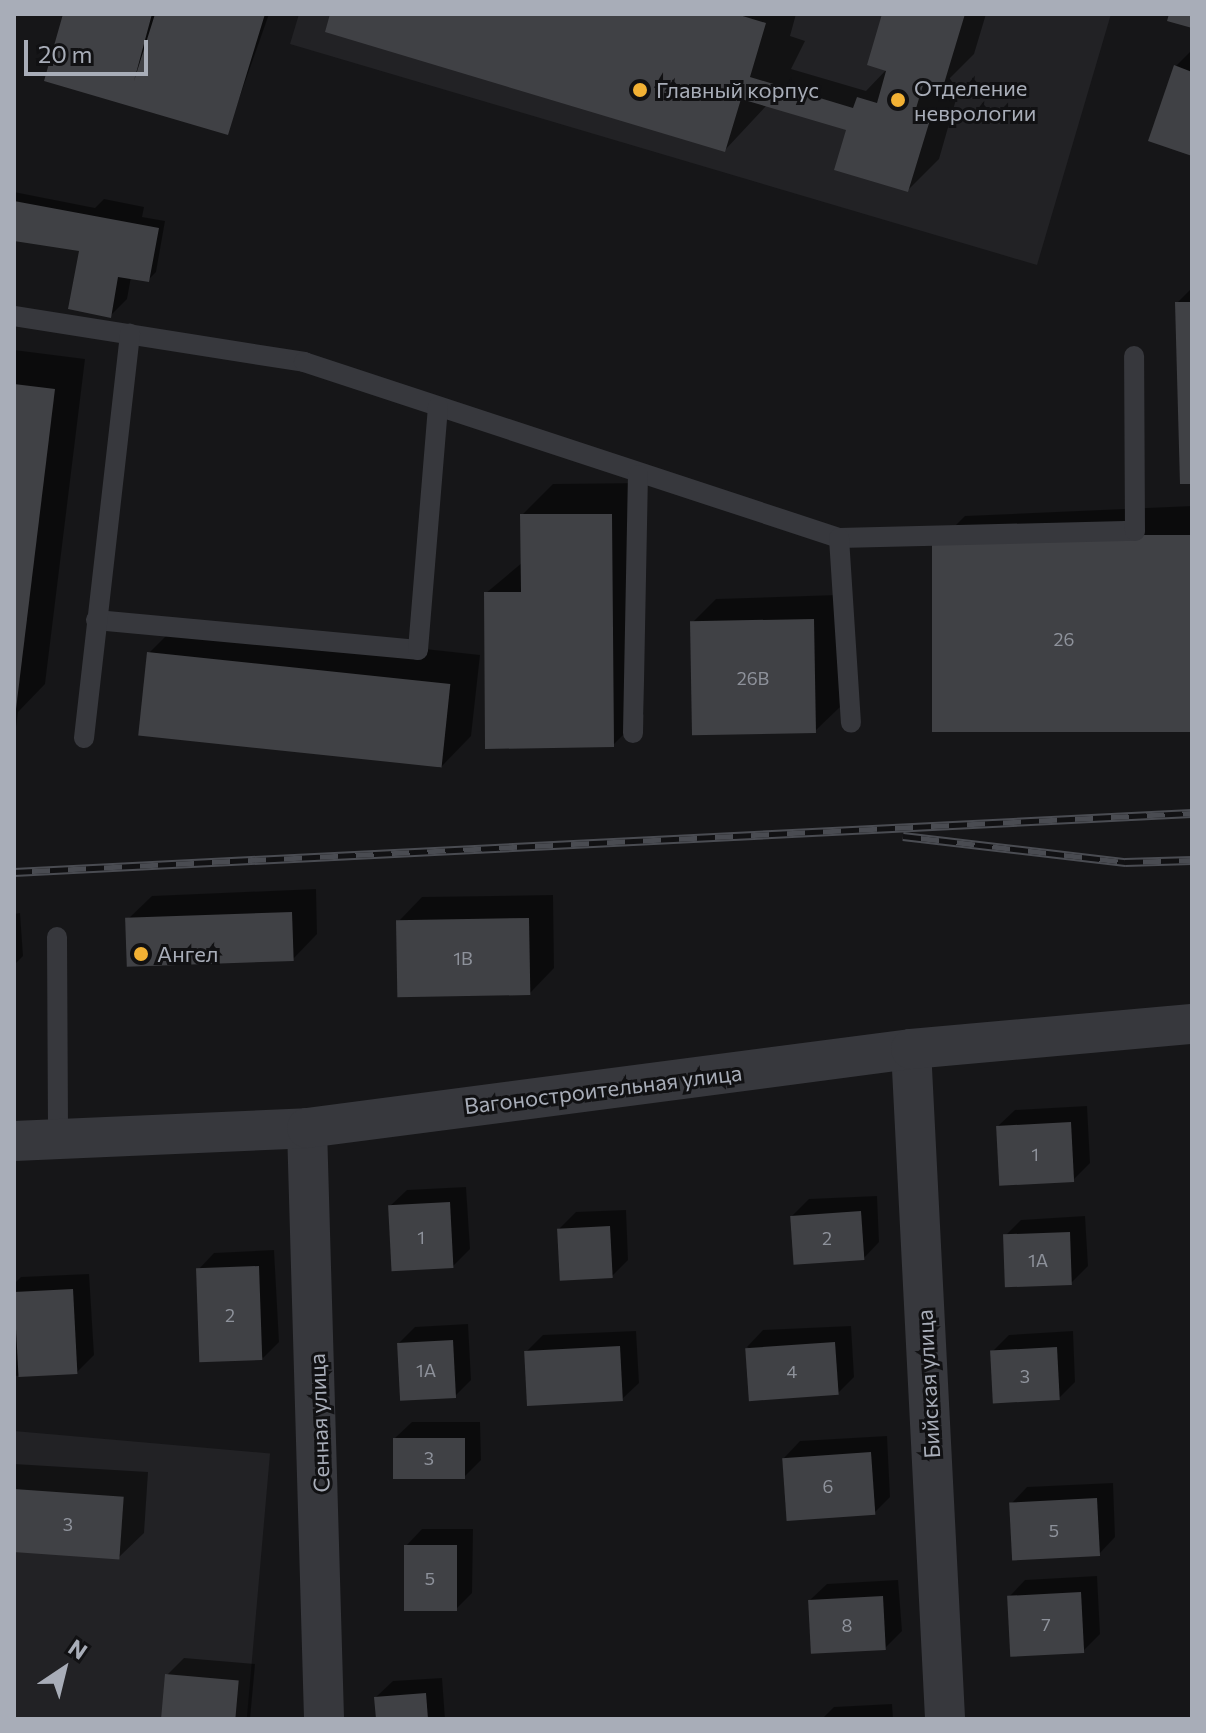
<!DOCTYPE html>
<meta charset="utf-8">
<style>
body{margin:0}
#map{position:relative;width:1206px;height:1733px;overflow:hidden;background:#161618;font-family:Commissioner,sans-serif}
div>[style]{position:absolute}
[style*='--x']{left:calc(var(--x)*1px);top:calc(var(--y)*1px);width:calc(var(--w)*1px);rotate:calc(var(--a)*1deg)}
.built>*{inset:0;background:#222225;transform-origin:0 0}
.shadow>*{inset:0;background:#0007}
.building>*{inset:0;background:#404145;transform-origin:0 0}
.lane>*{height:20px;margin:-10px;padding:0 10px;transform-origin:10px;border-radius:10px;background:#37383d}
.street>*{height:40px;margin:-20px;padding:0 20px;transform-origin:20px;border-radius:20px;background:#37383d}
.rail>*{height:9px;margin-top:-4.5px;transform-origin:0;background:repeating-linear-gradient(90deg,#111113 0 18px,#4a4c52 0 36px);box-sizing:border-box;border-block:2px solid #4a4c52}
.dots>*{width:22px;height:22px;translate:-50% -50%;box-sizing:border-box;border:4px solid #111113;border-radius:50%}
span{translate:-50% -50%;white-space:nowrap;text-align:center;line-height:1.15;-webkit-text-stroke:6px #111113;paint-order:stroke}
.number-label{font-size:18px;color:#8e929b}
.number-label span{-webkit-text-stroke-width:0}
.poi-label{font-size:22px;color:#a8adb8}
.left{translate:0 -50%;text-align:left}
.street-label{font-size:22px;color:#a8adb8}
.frame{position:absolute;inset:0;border:16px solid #a8adb8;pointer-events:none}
.north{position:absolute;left:24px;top:1629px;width:80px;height:80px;-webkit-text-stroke:6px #111113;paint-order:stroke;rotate:35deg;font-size:22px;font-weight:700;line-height:32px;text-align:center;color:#a8adb8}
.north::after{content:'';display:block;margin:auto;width:28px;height:36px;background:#a8adb8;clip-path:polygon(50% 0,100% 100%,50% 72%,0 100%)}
.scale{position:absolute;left:24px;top:40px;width:124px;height:36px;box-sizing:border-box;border:4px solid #a8adb8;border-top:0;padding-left:10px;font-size:24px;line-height:28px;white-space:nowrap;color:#a8adb8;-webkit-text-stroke:6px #111113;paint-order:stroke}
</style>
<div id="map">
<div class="built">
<i style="clip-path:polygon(299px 14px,1111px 14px,1037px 265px,290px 44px)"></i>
<i style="left:14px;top:1431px;width:257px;height:288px;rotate:5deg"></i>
</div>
<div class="shadow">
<i style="clip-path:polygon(65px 14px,269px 14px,227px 133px,130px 103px)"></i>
<i style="clip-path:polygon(332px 14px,796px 14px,790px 36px,805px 41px,791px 69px,866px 91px,887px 69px,884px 14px,986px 14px,974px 54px,944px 84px,959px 89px,939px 159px,908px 190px,851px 123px,767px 105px,725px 150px)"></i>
<i style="clip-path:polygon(1192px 50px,1192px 154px,1175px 67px)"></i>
<i style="clip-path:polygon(14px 192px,95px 208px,104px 199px,144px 207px,142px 217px,165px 221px,156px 272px,148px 280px,131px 277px,127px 299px,110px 316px,81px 250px,14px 239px)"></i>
<i style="clip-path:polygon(1192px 288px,1192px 482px,1177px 303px)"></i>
<i style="clip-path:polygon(14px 350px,85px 359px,45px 684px,18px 712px,14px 742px)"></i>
<i style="clip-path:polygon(642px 483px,644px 714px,613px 745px,486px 593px,523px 562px,522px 515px,553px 484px)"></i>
<i style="clip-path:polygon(1192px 506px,1192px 730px,934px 547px,965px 516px)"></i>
<i style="clip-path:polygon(837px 595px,840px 707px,815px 731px,692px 623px,716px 599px)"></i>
<i style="clip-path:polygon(180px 622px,480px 655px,471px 736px,440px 768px,149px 653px)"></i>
<i style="clip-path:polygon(316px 889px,317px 934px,293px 959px,127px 920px,152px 896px)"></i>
<i style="clip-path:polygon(553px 895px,554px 968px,530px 993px,398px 922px,422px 897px)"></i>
<i style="clip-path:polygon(20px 913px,23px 956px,14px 965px,14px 914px)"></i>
<i style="clip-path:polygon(1087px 1106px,1090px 1163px,1073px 1180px,998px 1126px,1015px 1110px)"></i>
<i style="clip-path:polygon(466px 1187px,470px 1249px,453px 1266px,390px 1206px,407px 1190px)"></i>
<i style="clip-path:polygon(877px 1196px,879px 1242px,863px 1259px,792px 1216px,809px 1199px)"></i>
<i style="clip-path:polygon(626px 1210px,628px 1260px,612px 1276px,559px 1229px,576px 1212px)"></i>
<i style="clip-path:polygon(1085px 1216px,1088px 1266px,1071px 1283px,1005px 1236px,1021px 1220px)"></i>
<i style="clip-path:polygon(274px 1250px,279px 1342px,263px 1358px,198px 1270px,214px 1253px)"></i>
<i style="clip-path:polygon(89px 1274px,94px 1355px,77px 1372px,14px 1376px,14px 1284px,21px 1277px)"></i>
<i style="clip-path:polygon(468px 1324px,471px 1380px,455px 1396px,399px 1343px,415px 1327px)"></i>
<i style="clip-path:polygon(851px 1326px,854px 1377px,838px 1393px,747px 1347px,763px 1330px)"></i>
<i style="clip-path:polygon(636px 1331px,639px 1383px,622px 1399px,526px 1352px,543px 1335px)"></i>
<i style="clip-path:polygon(1073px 1331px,1075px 1382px,1059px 1398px,992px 1352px,1009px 1335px)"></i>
<i style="clip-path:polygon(412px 1422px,480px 1422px,481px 1460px,464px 1477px,395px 1438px)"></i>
<i style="clip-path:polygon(887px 1436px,890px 1497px,874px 1513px,784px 1458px,800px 1441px)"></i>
<i style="clip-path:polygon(14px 1464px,148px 1472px,144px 1533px,119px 1557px,14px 1550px)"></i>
<i style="clip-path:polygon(1113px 1483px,1115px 1537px,1099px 1554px,1011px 1504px,1027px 1487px)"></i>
<i style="clip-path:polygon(422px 1529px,473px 1529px,472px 1593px,456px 1609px,406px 1546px)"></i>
<i style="clip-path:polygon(1097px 1576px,1100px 1634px,1083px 1651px,1009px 1597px,1025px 1580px)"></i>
<i style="clip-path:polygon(898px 1580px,902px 1631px,885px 1648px,810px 1600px,827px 1584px)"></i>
<i style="clip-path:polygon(184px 1658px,255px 1664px,250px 1719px,164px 1719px,167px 1675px)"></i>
<i style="clip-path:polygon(442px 1678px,445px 1719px,378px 1719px,376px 1697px,393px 1681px)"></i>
<i style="clip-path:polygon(892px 1704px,893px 1719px,822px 1719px,834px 1707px)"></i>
</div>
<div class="building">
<i style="clip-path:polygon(63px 14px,152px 14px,134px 81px,155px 14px,265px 14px,228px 135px,44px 81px)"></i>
<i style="clip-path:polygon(330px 14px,736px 14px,766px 23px,750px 77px,853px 108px,857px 97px,877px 103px,886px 71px,867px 65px,882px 14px,965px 14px,943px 87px,924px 82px,914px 115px,930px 120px,908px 192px,834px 170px,846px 130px,741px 99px,725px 152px,325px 32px)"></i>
<i style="clip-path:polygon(1169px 14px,1192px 14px,1192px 28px,1167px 21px)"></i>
<i style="clip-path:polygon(1174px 65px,1192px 72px,1192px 156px,1148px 141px)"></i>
<i style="clip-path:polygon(14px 201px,159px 228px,149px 282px,118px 277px,111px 318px,68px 309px,79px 251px,14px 241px)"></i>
<i style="clip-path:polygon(1175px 302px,1192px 302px,1192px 484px,1180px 484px)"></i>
<i style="clip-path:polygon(14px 384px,55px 389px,16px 709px,14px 709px)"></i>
<i style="clip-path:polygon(520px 514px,612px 514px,614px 747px,485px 749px,484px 592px,521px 592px)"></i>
<i style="left:1192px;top:535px;width:197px;height:260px;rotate:90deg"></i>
<i style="left:814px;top:619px;width:114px;height:124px;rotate:89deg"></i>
<i style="left:147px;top:652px;width:305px;height:84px;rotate:6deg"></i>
<i style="left:292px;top:912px;width:49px;height:167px;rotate:88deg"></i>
<i style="left:529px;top:918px;width:77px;height:133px;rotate:89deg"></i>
<i style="left:1071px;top:1122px;width:60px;height:75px;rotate:87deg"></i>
<i style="left:450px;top:1202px;width:66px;height:62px;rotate:87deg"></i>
<i style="left:861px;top:1211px;width:49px;height:71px;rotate:86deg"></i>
<i style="left:610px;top:1226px;width:52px;height:53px;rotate:87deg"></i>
<i style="left:1070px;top:1232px;width:53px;height:67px;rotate:88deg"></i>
<i style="left:259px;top:1266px;width:94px;height:63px;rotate:88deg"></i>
<i style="left:73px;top:1289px;width:85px;height:59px;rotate:87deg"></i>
<i style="left:453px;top:1340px;width:58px;height:56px;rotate:87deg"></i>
<i style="left:835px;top:1342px;width:53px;height:90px;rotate:86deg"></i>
<i style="left:620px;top:1346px;width:55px;height:96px;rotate:87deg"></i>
<i style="left:1057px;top:1347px;width:53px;height:67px;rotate:87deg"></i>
<i style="left:393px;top:1438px;width:72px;height:41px"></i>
<i style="left:871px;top:1452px;width:63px;height:89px;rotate:86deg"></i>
<i style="left:14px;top:1489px;width:110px;height:63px;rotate:4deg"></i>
<i style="left:1097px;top:1498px;width:58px;height:88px;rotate:87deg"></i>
<i style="left:404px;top:1545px;width:53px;height:66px"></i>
<i style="left:1081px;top:1592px;width:61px;height:74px;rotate:87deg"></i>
<i style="left:883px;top:1596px;width:54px;height:75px;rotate:87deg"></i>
<i style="left:165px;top:1674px;width:74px;height:45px;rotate:5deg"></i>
<i style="clip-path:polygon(426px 1693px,428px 1719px,376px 1719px,374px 1697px)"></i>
</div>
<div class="lane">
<i style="--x:14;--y:316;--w:294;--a:9"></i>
<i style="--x:304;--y:362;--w:563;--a:18.21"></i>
<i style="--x:839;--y:538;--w:296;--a:-1.4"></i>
<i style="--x:1135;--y:531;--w:175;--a:-90.3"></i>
<i style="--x:839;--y:538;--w:185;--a:86.3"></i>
<i style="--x:96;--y:620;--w:323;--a:5.3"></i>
<i style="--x:418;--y:650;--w:244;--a:-85.3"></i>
<i style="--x:633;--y:733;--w:258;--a:-88.9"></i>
<i style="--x:84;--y:738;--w:407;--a:-83.5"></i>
<i style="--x:57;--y:937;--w:199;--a:89.7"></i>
</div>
<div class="street">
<i style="--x:911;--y:1049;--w:671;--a:87.09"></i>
<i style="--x:307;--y:1128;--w:591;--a:88.35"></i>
<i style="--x:14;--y:1141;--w:293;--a:-2.5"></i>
<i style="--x:307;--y:1128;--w:609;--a:-7.45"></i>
<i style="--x:911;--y:1049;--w:282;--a:-5.1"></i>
</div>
<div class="rail">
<i style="--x:903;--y:836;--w:224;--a:6.7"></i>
<i style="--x:1125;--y:862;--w:67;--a:-1.7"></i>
<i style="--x:14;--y:872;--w:1179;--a:-2.87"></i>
</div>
<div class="dots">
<i style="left:640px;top:90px;background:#f2b134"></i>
<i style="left:898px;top:100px;background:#f2b134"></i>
<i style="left:141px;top:954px;background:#f2b134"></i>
</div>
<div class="number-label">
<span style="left:1064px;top:639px">26</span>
<span style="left:753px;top:678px">26В</span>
<span style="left:463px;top:958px">1В</span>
<span style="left:1035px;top:1154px">1</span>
<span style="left:421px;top:1237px">1</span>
<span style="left:827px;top:1238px">2</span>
<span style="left:1038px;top:1260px">1А</span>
<span style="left:230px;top:1315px">2</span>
<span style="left:426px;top:1370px">1А</span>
<span style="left:792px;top:1371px">4</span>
<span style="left:1025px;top:1376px">3</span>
<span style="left:429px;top:1458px">3</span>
<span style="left:828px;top:1486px">6</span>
<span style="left:68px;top:1524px">3</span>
<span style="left:1054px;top:1530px">5</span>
<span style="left:430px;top:1578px">5</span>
<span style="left:1046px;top:1624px">7</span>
<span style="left:847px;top:1625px">8</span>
</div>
<div class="poi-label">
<span class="left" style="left:914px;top:100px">Отделение<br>неврологии</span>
<span class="left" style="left:656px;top:90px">Главный корпус</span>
<span class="left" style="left:157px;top:954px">Ангел</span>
</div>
<div class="street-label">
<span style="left:603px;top:1089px;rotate:-7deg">Вагоностроительная улица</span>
<span style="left:928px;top:1384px;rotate:-93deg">Бийская улица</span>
<span style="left:319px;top:1423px;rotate:-92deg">Сенная улица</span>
</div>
<div class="frame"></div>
<div class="north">N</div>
<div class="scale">20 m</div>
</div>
